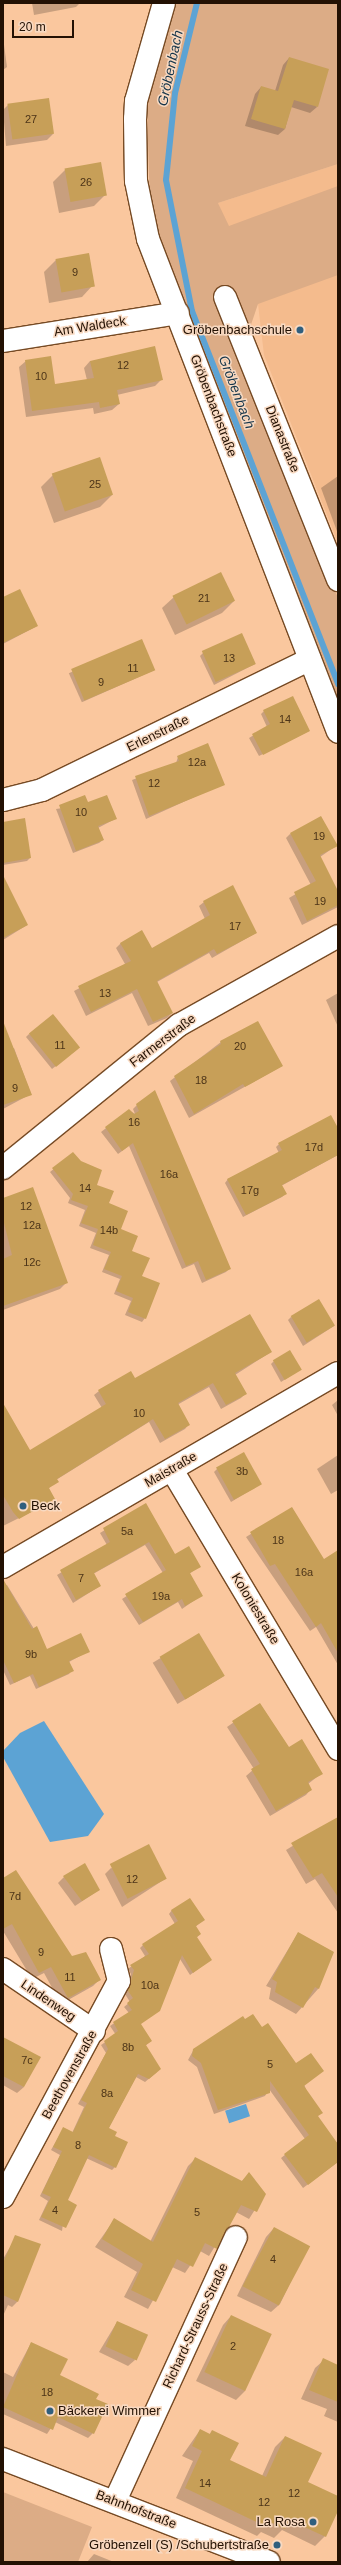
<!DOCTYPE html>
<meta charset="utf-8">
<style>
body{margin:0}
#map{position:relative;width:341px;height:2565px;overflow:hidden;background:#fac79e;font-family:Arial,sans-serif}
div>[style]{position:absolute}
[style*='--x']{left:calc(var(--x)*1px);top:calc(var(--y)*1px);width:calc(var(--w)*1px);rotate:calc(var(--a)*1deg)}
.built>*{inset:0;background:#f4bb8d}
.green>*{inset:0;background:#dcac86}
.water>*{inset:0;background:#5ca3d4;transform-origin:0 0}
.shadow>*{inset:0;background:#0003;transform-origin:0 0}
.stream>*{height:6px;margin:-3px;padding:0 3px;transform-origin:3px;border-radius:3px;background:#5ca3d4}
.building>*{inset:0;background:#c79f58;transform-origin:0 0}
.roads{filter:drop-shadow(1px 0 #764a24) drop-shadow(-1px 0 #764a24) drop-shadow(0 1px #764a24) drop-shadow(0 -1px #764a24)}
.minor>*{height:22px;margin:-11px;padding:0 11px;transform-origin:11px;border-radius:11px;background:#fff}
.tertiary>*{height:22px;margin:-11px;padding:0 11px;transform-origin:11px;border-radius:11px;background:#fff}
.dots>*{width:11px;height:11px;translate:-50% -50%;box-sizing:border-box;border:2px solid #f8d9c1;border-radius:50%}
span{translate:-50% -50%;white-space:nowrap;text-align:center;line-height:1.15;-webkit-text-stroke:3px #f8d9c1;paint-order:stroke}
.number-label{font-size:11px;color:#4c3418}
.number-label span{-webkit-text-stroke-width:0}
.street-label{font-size:13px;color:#231103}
.poi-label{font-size:13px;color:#231103}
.right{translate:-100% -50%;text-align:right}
.left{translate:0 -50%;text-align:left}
.water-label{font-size:14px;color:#15354a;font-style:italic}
.frame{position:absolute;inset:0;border:4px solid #231103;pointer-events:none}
.scale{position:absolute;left:12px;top:20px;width:62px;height:18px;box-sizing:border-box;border:2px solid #231103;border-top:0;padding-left:5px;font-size:12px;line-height:14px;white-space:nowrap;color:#231103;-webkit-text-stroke:3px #f8d9c1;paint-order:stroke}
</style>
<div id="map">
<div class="built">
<i style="clip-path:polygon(338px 164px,338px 543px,264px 355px,258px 304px,218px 203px)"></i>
</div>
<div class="green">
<i style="clip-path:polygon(176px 3px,338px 3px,338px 164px,218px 203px,229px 226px,338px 186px,338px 275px,258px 304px,242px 351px,338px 598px,338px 712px,154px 238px,150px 211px,147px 104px)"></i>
<i style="clip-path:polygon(3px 2492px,92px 2527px,78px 2562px,3px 2562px)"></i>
</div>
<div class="water">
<i style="clip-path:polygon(44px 1721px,104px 1814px,88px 1836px,50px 1842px,3px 1757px,3px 1751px,20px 1733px)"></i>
<i style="left:246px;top:2104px;width:13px;height:22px;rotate:72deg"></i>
</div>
<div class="shadow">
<i style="clip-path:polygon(32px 3px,80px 3px,76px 7px,34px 15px)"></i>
<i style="clip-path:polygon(3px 37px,7px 67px,3px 70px)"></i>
<i style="clip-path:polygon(289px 58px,317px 107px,310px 113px,291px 107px,285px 129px,278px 135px,245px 126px,255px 94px,261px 87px,275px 91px,283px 65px)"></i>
<i style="clip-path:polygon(8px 105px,53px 134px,47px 140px,6px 146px,3px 110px)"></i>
<i style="clip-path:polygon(65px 170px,106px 194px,94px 206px,59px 213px,53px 182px)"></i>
<i style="clip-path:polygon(89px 254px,93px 285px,82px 297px,49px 303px,44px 272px,56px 260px)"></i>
<i style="clip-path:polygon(26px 361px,54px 385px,87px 380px,84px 368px,90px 361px,161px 380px,155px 386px,117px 395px,119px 404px,112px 410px,94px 414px,93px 408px,26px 417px,19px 367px)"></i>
<i style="clip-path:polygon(53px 475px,112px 495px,100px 507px,54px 523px,41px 487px)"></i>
<i style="clip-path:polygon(338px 476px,338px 534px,321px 488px)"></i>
<i style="clip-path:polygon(174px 597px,234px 601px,222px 613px,175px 635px,162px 608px)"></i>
<i style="clip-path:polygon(3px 598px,37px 626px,3px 644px)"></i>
<i style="left:141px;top:641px;width:32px;height:79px;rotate:66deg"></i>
<i style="clip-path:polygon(203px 653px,255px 664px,214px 685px,200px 656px)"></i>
<i style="clip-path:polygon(264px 711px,309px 731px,259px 756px,249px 738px,267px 727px,261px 714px)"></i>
<i style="clip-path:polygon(178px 757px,223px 784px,146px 819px,132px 780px,176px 763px)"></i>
<i style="clip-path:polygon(88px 804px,115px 819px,98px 828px,103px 840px,99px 843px,73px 853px,56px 809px)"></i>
<i style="clip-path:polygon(3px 823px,30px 858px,27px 861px,3px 865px)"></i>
<i style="clip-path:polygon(290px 834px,336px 846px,320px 857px,338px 894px,338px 907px,302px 925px,289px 898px,311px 885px,286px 838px)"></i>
<i style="clip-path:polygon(3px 902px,27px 925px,3px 940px)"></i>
<i style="clip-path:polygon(204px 902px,256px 933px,212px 958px,209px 953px,157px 982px,172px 1013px,167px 1018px,148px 1026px,132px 993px,86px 1016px,74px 991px,125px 964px,116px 948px,121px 943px,152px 949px,205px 919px,199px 906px)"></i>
<i style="clip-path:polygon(338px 993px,338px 1027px,326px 1000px)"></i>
<i style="clip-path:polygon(29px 1034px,75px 1051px,52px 1069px,26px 1037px)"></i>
<i style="clip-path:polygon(221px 1042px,282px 1066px,189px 1118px,170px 1081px)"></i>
<i style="clip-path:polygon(14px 1048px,31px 1094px,3px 1109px,3px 1052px)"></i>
<i style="clip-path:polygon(137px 1105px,230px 1268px,226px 1272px,202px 1283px,194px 1264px,182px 1269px,129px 1146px,118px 1154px,101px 1132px,129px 1110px,135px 1114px,133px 1109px)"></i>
<i style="clip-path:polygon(338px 1130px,338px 1155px,281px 1186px,285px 1194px,282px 1197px,243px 1217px,225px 1183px,228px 1179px,279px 1153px,276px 1147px,279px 1144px)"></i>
<i style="clip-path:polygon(73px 1153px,108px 1204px,131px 1251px,141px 1277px,145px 1318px,142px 1322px,125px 1315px,131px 1301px,114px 1294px,120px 1279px,102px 1272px,109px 1255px,90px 1248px,96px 1233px,79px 1226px,85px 1210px,68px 1203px,70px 1198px,50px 1172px)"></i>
<i style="clip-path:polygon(3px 1199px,66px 1283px,60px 1289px,3px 1310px)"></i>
<i style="clip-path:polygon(291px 1317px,334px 1326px,303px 1346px,288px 1320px)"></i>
<i style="clip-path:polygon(271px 1352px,235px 1375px,245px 1394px,241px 1398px,221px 1409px,209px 1387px,177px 1405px,189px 1424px,185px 1429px,160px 1443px,149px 1422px,56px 1480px,48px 1489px,54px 1498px,49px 1503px,3px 1526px,3px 1405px,30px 1451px,102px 1408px,94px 1395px,99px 1391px,135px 1379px)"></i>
<i style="clip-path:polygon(274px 1361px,300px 1370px,281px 1382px,271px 1364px)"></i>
<i style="clip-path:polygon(338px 1400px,338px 1416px,332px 1405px)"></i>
<i style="clip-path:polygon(338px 1455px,338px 1490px,331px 1494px,317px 1469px)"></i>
<i style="clip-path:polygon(217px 1469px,261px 1484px,231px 1502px,214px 1472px)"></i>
<i style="clip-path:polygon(146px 1505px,174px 1556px,200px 1566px,189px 1574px,202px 1595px,182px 1609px,178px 1602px,139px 1625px,122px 1599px,163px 1573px,145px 1545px,93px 1574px,100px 1586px,73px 1603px,57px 1575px,107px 1545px,100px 1533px)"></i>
<i style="clip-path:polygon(292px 1508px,324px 1561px,338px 1560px,338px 1665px,316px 1627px,310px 1631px,246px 1537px)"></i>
<i style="clip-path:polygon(7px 1585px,47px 1650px,89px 1651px,69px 1662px,72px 1670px,69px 1674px,36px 1689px,30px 1676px,10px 1685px,3px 1670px,3px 1587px)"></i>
<i style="left:199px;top:1635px;width:48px;height:54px;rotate:59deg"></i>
<i style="clip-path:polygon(260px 1704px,289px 1748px,322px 1773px,308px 1784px,311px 1789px,306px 1795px,270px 1816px,246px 1776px,254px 1769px,227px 1727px)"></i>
<i style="clip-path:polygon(338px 1818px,338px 1913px,315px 1879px,306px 1884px,286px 1850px)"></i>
<i style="clip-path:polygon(111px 1868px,165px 1879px,122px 1907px,105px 1874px)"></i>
<i style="clip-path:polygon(64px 1877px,99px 1890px,75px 1906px,58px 1883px)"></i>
<i style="clip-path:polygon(3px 1879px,72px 1957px,100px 1979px,93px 1986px,61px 2004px,44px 1973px,32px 1979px,3px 1931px)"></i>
<i style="clip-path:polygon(172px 1910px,203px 1920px,195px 1927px,200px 1934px,196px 1938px,210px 1960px,190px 1975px,180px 1959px,140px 2025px,151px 2041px,145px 2046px,157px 2072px,145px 2082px,136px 2077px,108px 2129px,114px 2137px,115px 2167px,112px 2170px,86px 2158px,66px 2201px,62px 2231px,39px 2220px,48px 2201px,40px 2196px,60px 2155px,51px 2150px,63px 2129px,72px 2133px,84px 2107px,78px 2104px,106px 2053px,101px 2045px,116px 2035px,110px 2026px,129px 2013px,124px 2007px,130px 2002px,125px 1994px,131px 1974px,128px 1969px,145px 1956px,140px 1948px,143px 1945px,175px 1924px,169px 1914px)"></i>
<i style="clip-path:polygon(298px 1933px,333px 1952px,318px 1989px,296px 2014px,269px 1999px,271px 1988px,266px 1986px)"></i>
<i style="clip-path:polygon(245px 2021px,261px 2028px,296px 2064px,317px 2117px,338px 2145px,338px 2162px,303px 2188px,281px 2158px,305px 2139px,269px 2089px,265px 2096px,214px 2114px,197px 2067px,188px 2060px,194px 2049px)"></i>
<i style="clip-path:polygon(3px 2043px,24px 2087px,17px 2093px,3px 2085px)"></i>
<i style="clip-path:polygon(195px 2159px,241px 2182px,249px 2174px,265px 2194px,249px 2219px,236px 2212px,209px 2256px,200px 2251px,185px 2273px,172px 2267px,148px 2309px,124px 2297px,137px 2272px,95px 2247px,114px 2220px,150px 2242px,188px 2166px)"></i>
<i style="clip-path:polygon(274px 2228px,308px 2246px,280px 2304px,271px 2312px,237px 2296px,266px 2237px)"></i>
<i style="clip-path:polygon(16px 2237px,40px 2245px,17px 2302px,12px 2307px,8px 2305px,3px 2316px,3px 2259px)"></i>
<i style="clip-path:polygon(231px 2316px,245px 2391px,236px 2400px,196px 2381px,223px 2325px)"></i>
<i style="clip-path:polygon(117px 2322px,135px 2360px,128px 2366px,99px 2352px)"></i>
<i style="clip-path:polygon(31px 2343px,59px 2376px,95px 2399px,93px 2433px,88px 2438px,55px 2422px,47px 2434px,3px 2414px,3px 2372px,13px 2377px)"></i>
<i style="clip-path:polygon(324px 2360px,338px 2366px,338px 2422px,324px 2416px,327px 2409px,301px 2399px,315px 2368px)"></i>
<i style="clip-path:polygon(200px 2430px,209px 2435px,212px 2431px,229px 2461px,262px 2476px,275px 2447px,285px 2437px,307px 2483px,338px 2497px,338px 2509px,325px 2536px,315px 2546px,282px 2530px,274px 2538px,261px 2532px,257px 2536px,176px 2498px,193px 2461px,182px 2456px)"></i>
<i style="clip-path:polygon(94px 2554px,114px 2562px,87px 2562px)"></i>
</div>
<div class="stream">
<i style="--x:197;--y:3;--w:93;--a:103.7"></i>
<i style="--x:175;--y:93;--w:87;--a:95.9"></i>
<i style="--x:166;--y:180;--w:134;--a:78.8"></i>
<i style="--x:192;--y:311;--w:401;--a:68.6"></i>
</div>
<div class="building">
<i style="clip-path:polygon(289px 57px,329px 69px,318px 107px,294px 100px,285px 129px,251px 119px,261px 86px,278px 91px)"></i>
<i style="left:49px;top:98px;width:36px;height:42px;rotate:82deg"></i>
<i style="left:101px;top:162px;width:34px;height:37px;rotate:80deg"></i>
<i style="left:89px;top:253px;width:34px;height:34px;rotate:80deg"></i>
<i style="clip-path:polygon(155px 346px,163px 380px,117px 390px,120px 404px,100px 408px,99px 402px,32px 411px,25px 360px,51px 356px,55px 384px,94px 378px,90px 361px)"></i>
<i style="left:100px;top:457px;width:40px;height:51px;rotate:71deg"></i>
<i style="left:221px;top:572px;width:32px;height:54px;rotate:64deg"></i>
<i style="clip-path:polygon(20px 589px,38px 626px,3px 643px,3px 597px)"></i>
<i style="left:242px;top:633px;width:34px;height:44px;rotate:66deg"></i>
<i style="left:142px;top:639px;width:34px;height:77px;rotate:67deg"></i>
<i style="clip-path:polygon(293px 696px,310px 731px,263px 755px,252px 734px,270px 724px,263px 710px)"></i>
<i style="clip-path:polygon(208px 743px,225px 785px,149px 816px,135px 776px,179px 761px,177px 756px)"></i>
<i style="clip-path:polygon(85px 795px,88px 802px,107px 795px,117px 819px,98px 826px,104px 840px,76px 851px,59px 805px)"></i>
<i style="clip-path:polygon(321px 816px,338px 846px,320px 855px,338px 891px,338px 905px,307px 921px,294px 892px,316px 881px,290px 833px)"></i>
<i style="clip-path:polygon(25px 818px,31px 858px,3px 863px,3px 822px)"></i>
<i style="clip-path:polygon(3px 875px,28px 925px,3px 938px)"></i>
<i style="clip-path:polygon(233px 885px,257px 933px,217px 954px,214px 949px,157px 981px,173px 1013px,153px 1022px,137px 989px,91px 1012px,78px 986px,131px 961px,120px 943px,142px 930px,152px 948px,210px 915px,203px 901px)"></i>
<i style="left:53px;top:1014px;width:43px;height:31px;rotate:51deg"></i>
<i style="clip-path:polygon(3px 1021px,32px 1095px,3px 1105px)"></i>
<i style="clip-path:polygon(258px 1021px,283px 1066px,245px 1087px,243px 1084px,194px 1114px,174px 1076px,221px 1044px,220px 1041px)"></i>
<i style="clip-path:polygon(155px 1090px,231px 1269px,206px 1280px,198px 1261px,186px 1266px,133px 1143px,122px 1151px,105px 1127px,129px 1109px,134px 1114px,139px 1111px,136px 1104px)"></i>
<i style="clip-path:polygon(331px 1115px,338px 1128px,338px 1155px,282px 1185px,287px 1194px,246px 1215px,227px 1179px,282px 1150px,278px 1143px)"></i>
<i style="clip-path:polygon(73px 1152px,81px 1161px,102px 1170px,97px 1185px,114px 1191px,109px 1203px,128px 1211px,121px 1229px,138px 1236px,132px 1251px,150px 1258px,142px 1276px,160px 1283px,146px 1319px,128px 1312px,133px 1298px,116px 1291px,122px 1276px,104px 1269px,111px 1252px,93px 1245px,98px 1229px,81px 1223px,88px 1206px,71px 1200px,73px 1194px,52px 1168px)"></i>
<i style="clip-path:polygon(33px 1187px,68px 1283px,3px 1306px,3px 1259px,12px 1255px,3px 1219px,3px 1198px)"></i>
<i style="left:319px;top:1299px;width:31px;height:33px;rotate:59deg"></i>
<i style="clip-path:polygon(250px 1314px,272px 1352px,235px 1373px,247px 1394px,226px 1405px,213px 1383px,178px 1403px,190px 1425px,165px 1439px,153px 1419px,57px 1479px,59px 1482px,49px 1488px,55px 1499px,19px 1519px,13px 1512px,3px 1495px,3px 1403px,30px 1450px,106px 1404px,98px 1390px,131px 1371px,135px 1378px)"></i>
<i style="left:290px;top:1350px;width:23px;height:20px;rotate:59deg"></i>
<i style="left:244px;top:1452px;width:37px;height:32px;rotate:61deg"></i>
<i style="clip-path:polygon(146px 1503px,175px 1554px,189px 1546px,201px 1567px,190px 1573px,203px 1596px,185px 1606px,182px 1599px,143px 1622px,125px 1594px,166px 1570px,149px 1542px,94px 1573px,101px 1586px,76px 1600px,60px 1570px,110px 1542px,103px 1528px)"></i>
<i style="clip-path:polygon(292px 1507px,324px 1559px,338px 1550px,338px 1653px,321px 1623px,316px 1627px,275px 1564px,270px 1566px,250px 1532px)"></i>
<i style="clip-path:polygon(3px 1579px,32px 1629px,37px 1626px,47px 1649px,81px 1633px,90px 1652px,69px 1661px,74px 1671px,39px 1687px,33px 1674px,14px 1683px,3px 1660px)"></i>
<i style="left:199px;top:1633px;width:50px;height:46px;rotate:59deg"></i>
<i style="clip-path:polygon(260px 1703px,289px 1747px,302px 1739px,323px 1774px,308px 1782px,312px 1790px,276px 1811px,251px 1769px,260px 1764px,232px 1721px)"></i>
<i style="clip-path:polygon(338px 1817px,338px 1897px,322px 1873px,313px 1878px,291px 1843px)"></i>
<i style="left:149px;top:1844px;width:39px;height:44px;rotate:63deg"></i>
<i style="clip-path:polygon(85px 1863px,100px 1890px,82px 1901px,63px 1876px)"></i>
<i style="clip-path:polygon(16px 1870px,72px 1956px,86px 1952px,101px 1980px,68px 1998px,51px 1967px,39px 1973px,12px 1924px,3px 1929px,3px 1878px)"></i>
<i style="clip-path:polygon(190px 1898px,205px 1920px,196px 1926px,201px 1934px,197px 1937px,212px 1960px,193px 1973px,182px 1955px,160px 2011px,141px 2024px,152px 2041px,146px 2045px,161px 2069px,149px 2079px,138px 2074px,109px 2128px,117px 2132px,115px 2136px,128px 2142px,116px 2168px,89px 2155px,68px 2200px,77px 2205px,66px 2228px,41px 2217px,51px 2197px,42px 2193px,62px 2151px,53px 2147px,63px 2127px,73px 2132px,87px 2103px,81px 2100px,108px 2049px,104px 2041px,118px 2031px,113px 2022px,132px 2010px,127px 2003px,133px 1998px,128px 1991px,134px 1970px,130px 1965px,149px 1954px,142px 1944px,178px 1921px,171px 1910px)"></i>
<i style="clip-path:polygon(298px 1932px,334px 1952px,319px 1989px,315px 1987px,303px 2008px,275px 1992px,277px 1982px,272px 1979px)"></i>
<i style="clip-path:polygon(253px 2014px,262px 2027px,268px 2023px,296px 2063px,311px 2053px,324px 2071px,304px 2086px,323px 2113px,318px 2116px,338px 2144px,338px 2162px,308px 2185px,284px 2154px,309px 2135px,270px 2081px,270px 2093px,218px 2110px,201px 2063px,192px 2056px,193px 2049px,243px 2016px,245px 2019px)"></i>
<i style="clip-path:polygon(3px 2037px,41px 2057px,24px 2087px,3px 2076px)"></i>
<i style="clip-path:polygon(195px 2157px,242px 2181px,249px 2172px,266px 2194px,257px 2212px,241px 2205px,217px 2249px,205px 2243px,193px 2267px,177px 2259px,156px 2302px,131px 2290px,143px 2264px,102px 2239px,114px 2218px,153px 2242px)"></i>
<i style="left:274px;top:2227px;width:41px;height:67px;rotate:28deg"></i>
<i style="clip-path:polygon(15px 2235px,41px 2244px,18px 2302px,3px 2295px,3px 2263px)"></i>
<i style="left:231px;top:2315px;width:45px;height:63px;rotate:25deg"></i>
<i style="left:117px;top:2321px;width:34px;height:28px;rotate:24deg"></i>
<i style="clip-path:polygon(31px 2342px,68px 2359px,60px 2375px,99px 2394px,96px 2399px,108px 2404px,94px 2434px,58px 2417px,53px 2430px,3px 2407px)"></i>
<i style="clip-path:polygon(323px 2358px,338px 2365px,338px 2402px,309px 2390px)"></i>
<i style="clip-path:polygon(200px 2429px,210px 2434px,212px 2430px,239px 2443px,230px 2460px,266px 2477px,285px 2436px,322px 2453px,308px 2482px,338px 2496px,338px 2511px,326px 2537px,289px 2520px,285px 2529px,270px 2522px,267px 2527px,185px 2488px,202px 2451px,192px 2446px)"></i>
</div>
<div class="roads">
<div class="minor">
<i style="--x:164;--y:3;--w:102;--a:105.9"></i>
<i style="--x:136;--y:101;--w:18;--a:93"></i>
<i style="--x:135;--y:119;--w:62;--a:89.1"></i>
<i style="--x:136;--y:181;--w:59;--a:78.3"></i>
<i style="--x:148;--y:239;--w:528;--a:68.92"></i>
<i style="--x:225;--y:297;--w:305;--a:68.2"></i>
<i style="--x:3;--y:341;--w:177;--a:-9.1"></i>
<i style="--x:3;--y:800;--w:40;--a:-14.4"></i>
<i style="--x:42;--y:790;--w:298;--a:-26"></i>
<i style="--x:3;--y:1168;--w:227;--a:-39.1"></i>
<i style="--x:179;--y:1025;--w:182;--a:-29.2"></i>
<i style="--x:172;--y:1470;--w:325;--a:59.2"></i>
<i style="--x:3;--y:1567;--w:387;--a:-30.1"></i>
<i style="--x:3;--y:1969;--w:110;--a:34.3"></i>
<i style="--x:3;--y:2197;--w:245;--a:-61.8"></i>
<i style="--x:119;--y:1981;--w:33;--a:-104"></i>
<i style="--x:115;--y:2501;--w:290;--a:-65.4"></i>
</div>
<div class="tertiary">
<i style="--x:3;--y:2459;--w:285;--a:21.2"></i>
</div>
</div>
<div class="dots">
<i style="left:300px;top:330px;background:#305f7e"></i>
<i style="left:23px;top:1506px;background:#305f7e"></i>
<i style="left:50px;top:2411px;background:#305f7e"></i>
<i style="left:313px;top:2522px;background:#305f7e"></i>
<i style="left:277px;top:2545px;background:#305f7e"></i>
</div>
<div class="number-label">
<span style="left:31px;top:119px">27</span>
<span style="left:86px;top:182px">26</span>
<span style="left:75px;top:272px">9</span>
<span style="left:123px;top:365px">12</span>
<span style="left:41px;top:376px">10</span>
<span style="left:95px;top:484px">25</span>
<span style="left:204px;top:598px">21</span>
<span style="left:229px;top:658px">13</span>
<span style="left:133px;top:668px">11</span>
<span style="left:101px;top:682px">9</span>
<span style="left:285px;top:719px">14</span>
<span style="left:197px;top:762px">12a</span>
<span style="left:154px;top:783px">12</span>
<span style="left:81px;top:812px">10</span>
<span style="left:319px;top:836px">19</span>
<span style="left:320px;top:901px">19</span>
<span style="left:235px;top:926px">17</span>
<span style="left:105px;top:993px">13</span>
<span style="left:60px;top:1045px">11</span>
<span style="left:240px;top:1046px">20</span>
<span style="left:201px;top:1080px">18</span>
<span style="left:15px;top:1088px">9</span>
<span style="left:134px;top:1122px">16</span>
<span style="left:314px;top:1147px">17d</span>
<span style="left:169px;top:1174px">16a</span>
<span style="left:85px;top:1188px">14</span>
<span style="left:250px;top:1190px">17g</span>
<span style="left:26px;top:1206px">12</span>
<span style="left:32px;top:1225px">12a</span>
<span style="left:109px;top:1230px">14b</span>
<span style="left:32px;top:1262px">12c</span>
<span style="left:139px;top:1413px">10</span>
<span style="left:242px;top:1471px">3b</span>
<span style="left:127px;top:1531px">5a</span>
<span style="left:278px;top:1540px">18</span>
<span style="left:304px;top:1572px">16a</span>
<span style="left:81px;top:1578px">7</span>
<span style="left:161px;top:1596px">19a</span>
<span style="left:31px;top:1654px">9b</span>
<span style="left:132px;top:1879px">12</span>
<span style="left:15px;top:1896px">7d</span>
<span style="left:41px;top:1952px">9</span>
<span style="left:70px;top:1977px">11</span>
<span style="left:150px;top:1985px">10a</span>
<span style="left:128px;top:2047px">8b</span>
<span style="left:27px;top:2060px">7c</span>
<span style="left:270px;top:2064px">5</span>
<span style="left:107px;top:2093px">8a</span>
<span style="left:78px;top:2145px">8</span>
<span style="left:55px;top:2210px">4</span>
<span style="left:197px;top:2212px">5</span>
<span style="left:273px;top:2259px">4</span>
<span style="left:233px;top:2346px">2</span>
<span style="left:47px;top:2392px">18</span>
<span style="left:205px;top:2483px">14</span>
<span style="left:294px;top:2493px">12</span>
<span style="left:264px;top:2502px">12</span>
</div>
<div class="street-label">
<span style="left:90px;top:327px;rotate:-9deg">Am Waldeck</span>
<span style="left:213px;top:406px;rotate:69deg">Gröbenbachstraße</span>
<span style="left:282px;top:439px;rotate:68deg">Dianastraße</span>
<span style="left:158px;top:734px;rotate:-26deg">Erlenstraße</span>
<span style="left:163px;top:1041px;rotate:-37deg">Farmerstraße</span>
<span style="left:171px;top:1470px;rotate:-30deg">Maistraße</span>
<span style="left:255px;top:1609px;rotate:59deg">Koloniestraße</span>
<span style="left:48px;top:2001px;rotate:34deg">Lindenweg</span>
<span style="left:70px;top:2075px;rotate:-61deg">Beethovenstraße</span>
<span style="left:196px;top:2326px;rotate:-65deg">Richard-Strauss-Straße</span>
<span style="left:136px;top:2510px;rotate:21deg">Bahnhofstraße</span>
</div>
<div class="poi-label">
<span class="right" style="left:292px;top:330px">Gröbenbachschule</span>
<span class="left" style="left:31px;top:1506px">Beck</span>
<span class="left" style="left:58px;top:2411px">Bäckerei Wimmer</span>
<span class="right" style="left:305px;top:2522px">La Rosa</span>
<span class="right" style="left:269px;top:2545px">Gröbenzell (S) /Schubertstraße</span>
</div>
<div class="water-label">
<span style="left:170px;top:68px;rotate:-78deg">Gröbenbach</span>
<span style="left:237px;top:392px;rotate:69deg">Gröbenbach</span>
</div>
<div class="frame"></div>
<div class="scale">20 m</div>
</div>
